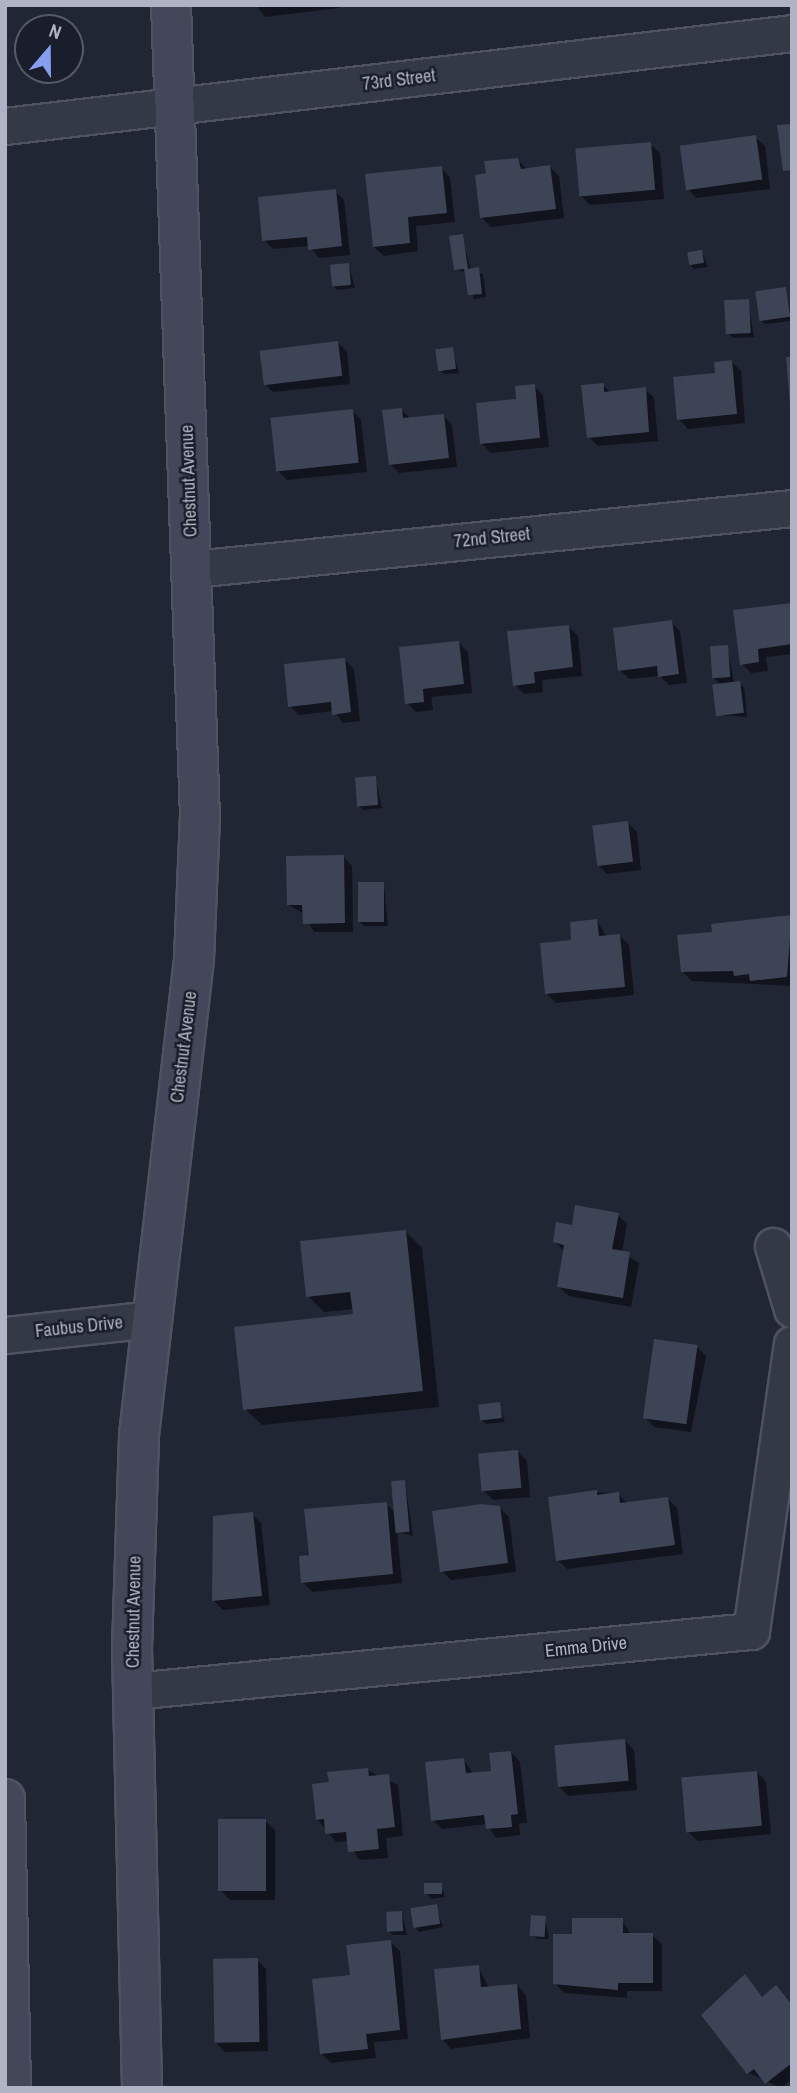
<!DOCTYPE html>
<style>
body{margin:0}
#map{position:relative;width:797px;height:2093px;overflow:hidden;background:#212635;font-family:"Archivo Narrow",sans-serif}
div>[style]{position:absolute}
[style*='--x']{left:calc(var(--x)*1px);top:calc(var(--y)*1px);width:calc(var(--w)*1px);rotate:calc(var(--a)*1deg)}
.shadow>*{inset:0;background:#0007}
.building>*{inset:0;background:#3d4456;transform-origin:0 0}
.roads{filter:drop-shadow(2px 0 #4f5361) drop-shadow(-2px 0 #4f5361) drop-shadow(0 2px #4f5361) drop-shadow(0 -2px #4f5361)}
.street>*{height:35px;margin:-17.5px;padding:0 17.5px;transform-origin:17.5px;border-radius:17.5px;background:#343946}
.secondary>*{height:38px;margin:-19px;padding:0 19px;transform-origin:19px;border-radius:19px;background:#434759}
span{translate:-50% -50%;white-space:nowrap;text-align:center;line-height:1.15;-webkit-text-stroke:5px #1a1e2b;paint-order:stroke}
.street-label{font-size:18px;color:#afb3c3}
.frame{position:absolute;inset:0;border:7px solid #afb3c3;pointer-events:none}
.north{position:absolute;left:14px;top:14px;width:70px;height:70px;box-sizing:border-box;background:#1a1e2b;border:2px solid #565a68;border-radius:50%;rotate:20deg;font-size:19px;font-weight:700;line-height:28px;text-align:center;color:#afb3c3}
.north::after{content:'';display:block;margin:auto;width:24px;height:32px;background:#869df1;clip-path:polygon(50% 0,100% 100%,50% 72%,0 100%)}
</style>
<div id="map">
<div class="shadow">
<i style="clip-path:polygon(256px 5px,339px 5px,339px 8px,265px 17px)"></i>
<i style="clip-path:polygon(755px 137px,765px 146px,770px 189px,696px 198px,687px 188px)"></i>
<i style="clip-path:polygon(650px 144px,660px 153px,664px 199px,590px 205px,581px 196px)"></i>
<i style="clip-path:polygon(517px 159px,528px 170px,550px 167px,559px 176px,564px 218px,491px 227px,482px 218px,488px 174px)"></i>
<i style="clip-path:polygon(441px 168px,450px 177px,455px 222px,416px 226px,418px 251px,384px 256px,374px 247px)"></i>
<i style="clip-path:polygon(335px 191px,344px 200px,350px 255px,319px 258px,309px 246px,273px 249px,264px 240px)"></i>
<i style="clip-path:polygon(462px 236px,471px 270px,483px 274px,486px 297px,474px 299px,466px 273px,456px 269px)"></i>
<i style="clip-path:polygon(702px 252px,708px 267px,694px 269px,690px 265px)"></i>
<i style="clip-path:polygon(349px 265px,355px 288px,337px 290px,333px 285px)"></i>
<i style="clip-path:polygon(786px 288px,792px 321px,765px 324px,761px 320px)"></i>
<i style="clip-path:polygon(748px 301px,754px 337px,733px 338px,728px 334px)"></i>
<i style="clip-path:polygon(338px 343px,347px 352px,350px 384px,273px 392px,264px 383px)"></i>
<i style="clip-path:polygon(452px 349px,459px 373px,444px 374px,440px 370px)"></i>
<i style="clip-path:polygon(732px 362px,741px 371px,745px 423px,688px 429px,679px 419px)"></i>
<i style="clip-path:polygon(603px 385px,611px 393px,645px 389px,654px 398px,658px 441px,598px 446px,589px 437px)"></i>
<i style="clip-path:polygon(534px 386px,543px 395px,549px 447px,491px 453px,482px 444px)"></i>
<i style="clip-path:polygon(401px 409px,411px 419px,443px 415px,452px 425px,457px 467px,399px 473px,390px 464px)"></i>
<i style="clip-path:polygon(352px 410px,361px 420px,367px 472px,287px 480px,278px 471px)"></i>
<i style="clip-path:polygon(792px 605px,792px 654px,766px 657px,768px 671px,751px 673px,742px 664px)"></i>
<i style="clip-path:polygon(671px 622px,680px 631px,687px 683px,669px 685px,660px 676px,629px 679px,620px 670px)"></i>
<i style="clip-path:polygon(569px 627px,578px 636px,582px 676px,542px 680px,543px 692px,524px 694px,515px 685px)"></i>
<i style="clip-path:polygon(458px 642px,468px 652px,472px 693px,431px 697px,433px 710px,416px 712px,407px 703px)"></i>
<i style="clip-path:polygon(727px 646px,734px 683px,744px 687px,747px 717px,717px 715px,721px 685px,714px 678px)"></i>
<i style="clip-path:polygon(345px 660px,354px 669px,360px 721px,343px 723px,334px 711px,299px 715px,290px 706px)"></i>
<i style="clip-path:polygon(375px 778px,382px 808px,363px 810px,359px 806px)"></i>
<i style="clip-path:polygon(628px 823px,637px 832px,641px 870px,607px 874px,598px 865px)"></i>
<i style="clip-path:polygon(343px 856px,352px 866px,353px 932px,314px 932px,304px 914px,289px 905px)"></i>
<i style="clip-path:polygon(384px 884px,388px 926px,364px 926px,360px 922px)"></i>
<i style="clip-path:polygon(792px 917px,792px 986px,692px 981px,683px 972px,713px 933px)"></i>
<i style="clip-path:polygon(597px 921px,607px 937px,620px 936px,629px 945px,634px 995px,556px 1003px,546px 993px,573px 942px)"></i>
<i style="clip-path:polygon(618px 1215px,627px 1224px,622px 1253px,639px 1263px,631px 1307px,569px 1296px,559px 1287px,564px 1251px,555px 1242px,574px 1227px)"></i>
<i style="clip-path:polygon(406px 1232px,422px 1248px,439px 1407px,262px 1425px,245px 1409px,355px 1316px,354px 1309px,324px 1312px,308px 1296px)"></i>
<i style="clip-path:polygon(697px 1347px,706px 1356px,691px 1432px,654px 1427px,645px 1418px)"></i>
<i style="clip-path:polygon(499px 1404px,505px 1422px,486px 1424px,482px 1420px)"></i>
<i style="clip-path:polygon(518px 1452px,527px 1461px,530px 1497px,493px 1500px,483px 1490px)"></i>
<i style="clip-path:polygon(405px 1482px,413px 1536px,397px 1532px,402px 1583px,312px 1592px,303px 1582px,310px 1556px,386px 1504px,396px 1513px)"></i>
<i style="clip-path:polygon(596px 1492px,618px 1494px,628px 1504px,668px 1499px,677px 1508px,683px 1554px,567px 1569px,558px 1560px)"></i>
<i style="clip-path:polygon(500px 1508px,509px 1517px,516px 1572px,451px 1580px,442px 1571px)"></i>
<i style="clip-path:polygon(252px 1514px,261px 1523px,270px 1605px,223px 1610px,214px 1601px)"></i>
<i style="clip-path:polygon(625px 1741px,634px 1750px,637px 1790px,568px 1796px,559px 1786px)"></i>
<i style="clip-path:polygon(511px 1752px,520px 1762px,527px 1823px,519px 1823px,520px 1835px,496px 1838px,487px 1824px,442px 1829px,433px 1820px,464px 1760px,473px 1774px,493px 1772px)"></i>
<i style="clip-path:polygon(367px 1770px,398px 1785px,403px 1836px,386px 1838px,388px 1858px,359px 1860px,348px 1841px,336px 1842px,318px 1820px,331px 1783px)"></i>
<i style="clip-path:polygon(757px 1772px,766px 1782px,771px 1834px,698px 1841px,688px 1832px)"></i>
<i style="clip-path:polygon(265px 1821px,275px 1830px,275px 1900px,230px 1900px,220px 1890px)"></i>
<i style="clip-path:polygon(441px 1885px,445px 1897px,432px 1899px,427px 1894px)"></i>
<i style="clip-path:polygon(436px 1906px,443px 1927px,419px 1932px,415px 1927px)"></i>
<i style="clip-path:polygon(402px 1912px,407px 1935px,393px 1935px,389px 1931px)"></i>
<i style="clip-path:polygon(545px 1917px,549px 1939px,537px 1939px,533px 1935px)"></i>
<i style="clip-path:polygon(622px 1920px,631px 1935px,652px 1935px,662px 1944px,662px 1991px,627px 1991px,627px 1998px,564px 1993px,555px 1983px,574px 1936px)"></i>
<i style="clip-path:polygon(390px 1942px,400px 1951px,408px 2039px,374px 2042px,376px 2058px,331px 2063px,322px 2054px,352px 1977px)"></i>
<i style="clip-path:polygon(257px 1960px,266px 1969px,268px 2051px,225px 2052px,216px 2043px)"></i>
<i style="clip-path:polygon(478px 1967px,489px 1988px,517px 1985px,526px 1995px,530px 2038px,451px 2049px,442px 2039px)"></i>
<i style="clip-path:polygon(753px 1986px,763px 1998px,792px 2005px,792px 2079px,781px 2088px,749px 2073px)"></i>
</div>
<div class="building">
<i style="clip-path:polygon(792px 124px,792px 170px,783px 171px,777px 125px)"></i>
<i style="left:756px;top:135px;width:45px;height:77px;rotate:82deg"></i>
<i style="left:651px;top:142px;width:48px;height:76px;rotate:85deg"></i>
<i style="clip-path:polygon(518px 158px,521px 169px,550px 165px,556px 209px,480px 218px,475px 175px,486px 173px,484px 161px)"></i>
<i style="clip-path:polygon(442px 166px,447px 213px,408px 217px,410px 243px,373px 247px,365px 174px)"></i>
<i style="clip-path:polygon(336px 189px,342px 246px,308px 250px,307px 237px,262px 241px,258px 197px)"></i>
<i style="clip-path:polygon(463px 234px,468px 269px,479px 267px,482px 294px,468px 295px,464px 269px,454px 270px,449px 236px)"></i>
<i style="left:702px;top:250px;width:13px;height:15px;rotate:81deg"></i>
<i style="left:349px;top:263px;width:22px;height:19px;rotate:85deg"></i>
<i style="left:786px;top:287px;width:30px;height:31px;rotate:82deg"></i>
<i style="left:749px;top:299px;width:34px;height:25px;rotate:87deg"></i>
<i style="left:338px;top:341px;width:35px;height:79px;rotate:83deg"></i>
<i style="left:453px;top:347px;width:22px;height:18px;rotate:82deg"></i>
<i style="clip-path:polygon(786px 357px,792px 357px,792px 405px,790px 405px)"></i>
<i style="clip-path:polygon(732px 360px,737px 414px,677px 420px,673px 377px,715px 373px,714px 362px)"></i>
<i style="clip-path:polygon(604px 383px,604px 392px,646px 387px,649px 432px,587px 438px,581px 385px)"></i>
<i style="clip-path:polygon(535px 384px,540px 438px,480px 444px,476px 403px,516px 399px,515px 386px)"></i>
<i style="clip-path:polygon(402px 408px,403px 418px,444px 414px,449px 458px,389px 465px,382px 410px)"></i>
<i style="left:353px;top:409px;width:54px;height:83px;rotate:84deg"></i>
<i style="clip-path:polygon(792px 603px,792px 644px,758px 649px,759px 662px,740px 665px,733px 610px)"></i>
<i style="clip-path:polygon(672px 620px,679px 674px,658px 677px,657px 666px,618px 671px,613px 628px)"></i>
<i style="clip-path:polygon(569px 625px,573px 667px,534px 672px,535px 683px,513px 686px,507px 631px)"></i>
<i style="clip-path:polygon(459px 641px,464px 684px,423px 689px,424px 702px,405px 704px,399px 647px)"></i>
<i style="left:728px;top:645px;width:32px;height:18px;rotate:86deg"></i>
<i style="clip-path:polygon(345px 658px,351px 712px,332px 715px,331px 702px,288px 707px,284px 664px)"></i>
<i style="left:740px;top:681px;width:32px;height:28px;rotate:83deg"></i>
<i style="left:376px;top:776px;width:29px;height:21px;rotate:86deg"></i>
<i style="left:628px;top:821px;width:41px;height:36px;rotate:83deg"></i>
<i style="clip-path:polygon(344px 855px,345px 923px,303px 924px,302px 905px,287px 905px,286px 856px)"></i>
<i style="left:358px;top:882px;width:26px;height:40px"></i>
<i style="clip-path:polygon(792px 915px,787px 977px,750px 981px,749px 974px,734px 976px,733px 971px,681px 972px,677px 935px,712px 932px,711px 924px)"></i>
<i style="clip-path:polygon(597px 919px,599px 936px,620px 934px,625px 987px,545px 994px,540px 943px,571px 940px,570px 922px)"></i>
<i style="clip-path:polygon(575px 1205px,619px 1213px,612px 1249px,630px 1252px,623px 1298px,557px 1287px,564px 1245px,553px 1242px,556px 1222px,572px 1225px)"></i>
<i style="clip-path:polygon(406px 1230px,423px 1391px,243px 1410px,234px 1327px,353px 1314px,350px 1292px,306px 1297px,300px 1241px)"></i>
<i style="left:654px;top:1339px;width:44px;height:80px;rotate:8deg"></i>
<i style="left:500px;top:1402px;width:16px;height:22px;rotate:83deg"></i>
<i style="left:518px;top:1450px;width:38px;height:40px;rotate:85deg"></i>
<i style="left:405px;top:1480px;width:52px;height:14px;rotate:85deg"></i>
<i style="clip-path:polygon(597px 1490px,597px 1495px,619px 1492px,620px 1503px,668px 1497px,675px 1545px,556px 1561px,548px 1497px)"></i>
<i style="clip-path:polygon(387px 1502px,393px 1574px,301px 1583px,299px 1556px,309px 1555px,304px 1509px)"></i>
<i style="clip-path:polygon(481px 1504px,500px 1506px,508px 1563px,440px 1572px,432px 1511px)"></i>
<i style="clip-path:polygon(253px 1512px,262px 1596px,212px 1601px,213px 1516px)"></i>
<i style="left:625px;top:1739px;width:42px;height:71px;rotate:85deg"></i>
<i style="clip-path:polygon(511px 1751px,518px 1814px,511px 1815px,512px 1827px,486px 1829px,484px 1815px,431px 1821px,425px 1762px,464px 1758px,466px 1773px,491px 1771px,489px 1753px)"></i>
<i style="clip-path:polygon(368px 1768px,369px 1776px,389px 1774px,395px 1827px,377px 1829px,379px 1849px,348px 1852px,346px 1832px,325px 1834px,324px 1819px,316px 1820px,312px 1784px,329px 1782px,327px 1772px)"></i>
<i style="left:757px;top:1771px;width:55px;height:76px;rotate:85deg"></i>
<i style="left:218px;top:1819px;width:48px;height:72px"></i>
<i style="left:442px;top:1883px;width:11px;height:18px;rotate:90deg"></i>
<i style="left:437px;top:1904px;width:20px;height:27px;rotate:81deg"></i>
<i style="left:402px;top:1911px;width:20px;height:16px;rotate:87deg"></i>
<i style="left:531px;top:1915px;width:15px;height:21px;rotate:4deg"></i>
<i style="clip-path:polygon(572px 1918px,623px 1918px,623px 1933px,653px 1933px,653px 1983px,618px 1983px,618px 1990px,553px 1984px,553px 1934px,572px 1934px)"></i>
<i style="clip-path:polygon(391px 1940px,400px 2030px,366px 2034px,368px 2049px,320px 2054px,312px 1979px,350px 1975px,346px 1945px)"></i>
<i style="left:258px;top:1958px;width:84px;height:45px;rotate:89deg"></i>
<i style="clip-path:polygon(479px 1965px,481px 1987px,517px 1984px,521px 2029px,441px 2040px,434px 1969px)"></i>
<i style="clip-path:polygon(745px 1974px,762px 1997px,776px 1985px,792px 2005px,792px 2063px,765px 2084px,754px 2069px,747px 2074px,701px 2015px)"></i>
</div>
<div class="roads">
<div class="street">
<i style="--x:5;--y:126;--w:792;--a:-6.74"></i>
<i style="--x:193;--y:569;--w:602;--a:-5.81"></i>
<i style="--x:773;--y:1246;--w:66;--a:73.2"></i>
<i style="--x:5;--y:1335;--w:148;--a:-6.2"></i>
<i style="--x:133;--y:1691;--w:621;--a:-5.55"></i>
<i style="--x:751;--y:1631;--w:290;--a:-81.9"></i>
</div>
<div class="secondary">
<i style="--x:5;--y:1799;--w:289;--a:88.8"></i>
<i style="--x:142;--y:2088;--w:440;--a:-91.3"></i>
<i style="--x:132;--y:1648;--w:213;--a:-88.1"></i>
<i style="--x:139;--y:1435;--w:479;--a:-83.4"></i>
<i style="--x:194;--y:959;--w:141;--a:-87.6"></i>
<i style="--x:200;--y:818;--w:814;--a:-92.04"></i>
</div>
</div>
<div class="street-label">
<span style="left:399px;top:80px;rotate:-7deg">73rd Street</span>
<span style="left:189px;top:481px;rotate:-92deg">Chestnut Avenue</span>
<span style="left:492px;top:538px;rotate:-6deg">72nd Street</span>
<span style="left:184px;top:1047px;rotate:-83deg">Chestnut Avenue</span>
<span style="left:79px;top:1327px;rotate:-6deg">Faubus Drive</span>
<span style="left:134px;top:1612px;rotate:-89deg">Chestnut Avenue</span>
<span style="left:586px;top:1647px;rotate:-6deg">Emma Drive</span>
</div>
<div class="frame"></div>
<div class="north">N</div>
</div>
